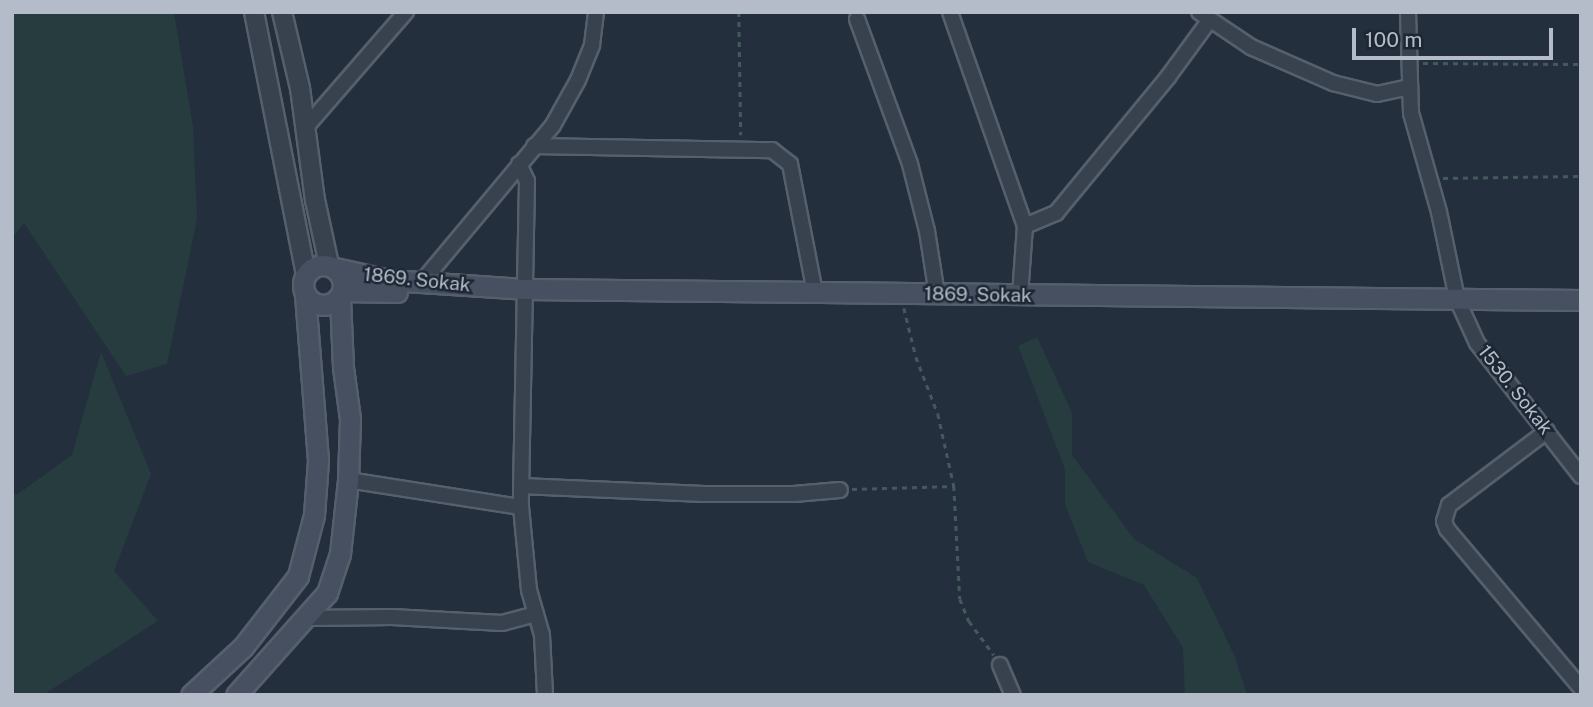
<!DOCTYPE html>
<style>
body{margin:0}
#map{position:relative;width:1593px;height:707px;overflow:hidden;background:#242f3e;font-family:"Public Sans",sans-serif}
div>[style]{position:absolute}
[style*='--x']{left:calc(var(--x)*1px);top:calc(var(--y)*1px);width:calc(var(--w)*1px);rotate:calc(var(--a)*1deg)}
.green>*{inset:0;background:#263c3f}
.path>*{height:2.5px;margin-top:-1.25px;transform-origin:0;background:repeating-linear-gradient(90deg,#44595c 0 5px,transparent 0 10px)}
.roads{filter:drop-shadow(2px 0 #565f6c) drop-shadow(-2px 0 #565f6c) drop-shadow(0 2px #565f6c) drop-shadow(0 -2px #565f6c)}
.minor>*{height:14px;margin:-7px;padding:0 7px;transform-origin:7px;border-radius:7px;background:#38414e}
.tertiary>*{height:18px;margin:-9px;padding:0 9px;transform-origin:9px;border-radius:9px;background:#38414e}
.secondary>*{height:19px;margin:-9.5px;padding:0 9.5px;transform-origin:9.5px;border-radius:9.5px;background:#465061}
.secondary>.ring{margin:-9.5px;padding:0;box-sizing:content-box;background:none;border:19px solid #465061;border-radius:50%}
span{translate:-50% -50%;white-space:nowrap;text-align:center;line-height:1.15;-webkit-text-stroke:5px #1d2633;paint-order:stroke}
.street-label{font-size:19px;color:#b4bcc9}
.frame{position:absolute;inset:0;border:14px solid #b4bcc9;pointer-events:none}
.scale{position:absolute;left:1352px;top:28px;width:201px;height:32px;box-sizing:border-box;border:4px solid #b4bcc9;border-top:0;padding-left:9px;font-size:21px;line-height:24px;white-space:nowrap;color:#b4bcc9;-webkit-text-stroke:5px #1d2633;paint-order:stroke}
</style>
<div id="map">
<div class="green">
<i style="clip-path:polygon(12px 12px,174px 12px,193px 127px,197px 219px,167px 364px,126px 376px,24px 223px,12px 238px)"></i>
<i style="clip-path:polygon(1037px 337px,1072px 413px,1072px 455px,1134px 539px,1197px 578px,1235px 657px,1247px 695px,1185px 695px,1183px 648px,1144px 585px,1088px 562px,1065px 504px,1065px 469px,1018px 346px)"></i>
<i style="clip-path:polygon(101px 352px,151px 474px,114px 571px,158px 621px,43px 695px,12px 695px,12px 495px,18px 494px,72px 455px)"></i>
</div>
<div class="path">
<i style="--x:739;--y:12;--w:123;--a:89.1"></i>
<i style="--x:1423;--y:63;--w:158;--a:0.4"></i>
<i style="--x:1443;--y:178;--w:138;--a:-0.8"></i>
<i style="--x:904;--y:308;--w:50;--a:76.2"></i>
<i style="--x:916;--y:357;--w:61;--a:68.9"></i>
<i style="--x:938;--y:414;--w:74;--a:77.5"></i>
<i style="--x:954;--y:486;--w:113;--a:87"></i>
<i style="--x:960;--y:599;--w:24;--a:68"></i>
<i style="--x:969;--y:621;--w:42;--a:53.7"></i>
<i style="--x:852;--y:489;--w:102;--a:-1.7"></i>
</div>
<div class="roads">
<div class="minor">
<i style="--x:950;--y:12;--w:227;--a:70.7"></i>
<i style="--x:1025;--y:226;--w:70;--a:94.1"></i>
<i style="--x:1199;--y:12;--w:63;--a:33.9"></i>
<i style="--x:1251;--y:47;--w:90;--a:23.7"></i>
<i style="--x:1333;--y:83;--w:45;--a:14"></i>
<i style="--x:1377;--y:94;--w:34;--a:-12"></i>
<i style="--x:1408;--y:12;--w:101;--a:88.3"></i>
<i style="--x:1411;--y:113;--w:103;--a:74.2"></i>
<i style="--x:1439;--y:212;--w:89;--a:78.3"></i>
<i style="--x:1457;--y:299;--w:48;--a:65.6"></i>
<i style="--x:1477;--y:343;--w:169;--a:52"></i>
<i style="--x:857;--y:19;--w:154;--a:69.9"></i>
<i style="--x:910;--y:164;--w:69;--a:75.8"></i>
<i style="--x:927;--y:231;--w:65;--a:81.1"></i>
<i style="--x:305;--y:128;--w:154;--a:-49"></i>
<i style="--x:534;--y:146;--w:238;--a:1"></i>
<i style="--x:772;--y:150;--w:23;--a:38"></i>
<i style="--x:790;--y:164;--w:131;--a:79"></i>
<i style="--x:519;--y:164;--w:19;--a:65"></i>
<i style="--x:527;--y:181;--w:326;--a:91.1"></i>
<i style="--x:521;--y:507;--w:83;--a:84.5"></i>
<i style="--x:529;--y:590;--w:47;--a:73.9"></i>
<i style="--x:542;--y:635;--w:60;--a:87.1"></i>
<i style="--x:1025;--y:226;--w:34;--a:-23"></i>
<i style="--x:1056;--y:213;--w:176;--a:-50.5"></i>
<i style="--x:1168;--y:77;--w:69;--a:-53.8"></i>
<i style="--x:421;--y:283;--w:206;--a:-50.1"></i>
<i style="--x:553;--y:125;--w:51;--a:-60.9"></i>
<i style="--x:578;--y:80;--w:38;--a:-68"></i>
<i style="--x:592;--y:45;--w:33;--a:-83"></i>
<i style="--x:1547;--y:431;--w:123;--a:142.9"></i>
<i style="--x:1449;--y:505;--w:17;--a:107"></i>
<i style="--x:1444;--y:521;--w:9;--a:69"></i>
<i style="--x:1447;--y:529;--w:208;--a:49.9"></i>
<i style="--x:348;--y:480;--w:175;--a:8.9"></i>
<i style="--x:521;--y:486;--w:183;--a:2.5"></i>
<i style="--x:704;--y:494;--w:90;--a:0"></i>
<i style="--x:794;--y:494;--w:46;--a:-5"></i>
<i style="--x:308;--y:618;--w:84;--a:-0.7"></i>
<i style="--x:392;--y:617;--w:110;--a:3.1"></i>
<i style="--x:502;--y:623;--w:35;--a:-15"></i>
<i style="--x:1000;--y:665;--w:33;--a:67"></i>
</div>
<div class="tertiary">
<i style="--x:254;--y:12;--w:267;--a:78.8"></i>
<i style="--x:282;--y:12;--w:78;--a:76.7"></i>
<i style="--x:300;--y:88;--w:113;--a:82.4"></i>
<i style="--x:315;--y:200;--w:66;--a:77.8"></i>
</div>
<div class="secondary">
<i class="ring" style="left:303px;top:265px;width:21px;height:21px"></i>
<i style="--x:335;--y:268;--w:56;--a:12.3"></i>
<i style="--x:390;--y:280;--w:134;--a:3.8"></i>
<i style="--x:524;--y:289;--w:1057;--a:0.6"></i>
<i style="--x:343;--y:291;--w:54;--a:1.1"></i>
<i style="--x:191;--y:695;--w:71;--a:-42.7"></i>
<i style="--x:243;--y:647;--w:90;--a:-52.2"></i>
<i style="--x:298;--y:576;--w:63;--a:-75.3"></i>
<i style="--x:314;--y:515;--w:55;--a:-85.8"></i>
<i style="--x:318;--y:460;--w:167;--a:-94.5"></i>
<i style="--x:236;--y:695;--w:137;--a:-48.3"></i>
<i style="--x:327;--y:593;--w:41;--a:-71.6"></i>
<i style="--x:340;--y:554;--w:74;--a:-83.8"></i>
<i style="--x:348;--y:480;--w:61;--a:-88.1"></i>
<i style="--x:350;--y:419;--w:52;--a:-97.7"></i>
<i style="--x:343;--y:367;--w:70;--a:-92.5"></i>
</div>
</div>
<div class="street-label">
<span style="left:417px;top:280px;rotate:6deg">1869. Sokak</span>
<span style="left:978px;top:295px;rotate:1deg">1869. Sokak</span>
<span style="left:1515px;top:390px;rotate:52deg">1530. Sokak</span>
</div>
<div class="frame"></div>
<div class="scale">100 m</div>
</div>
